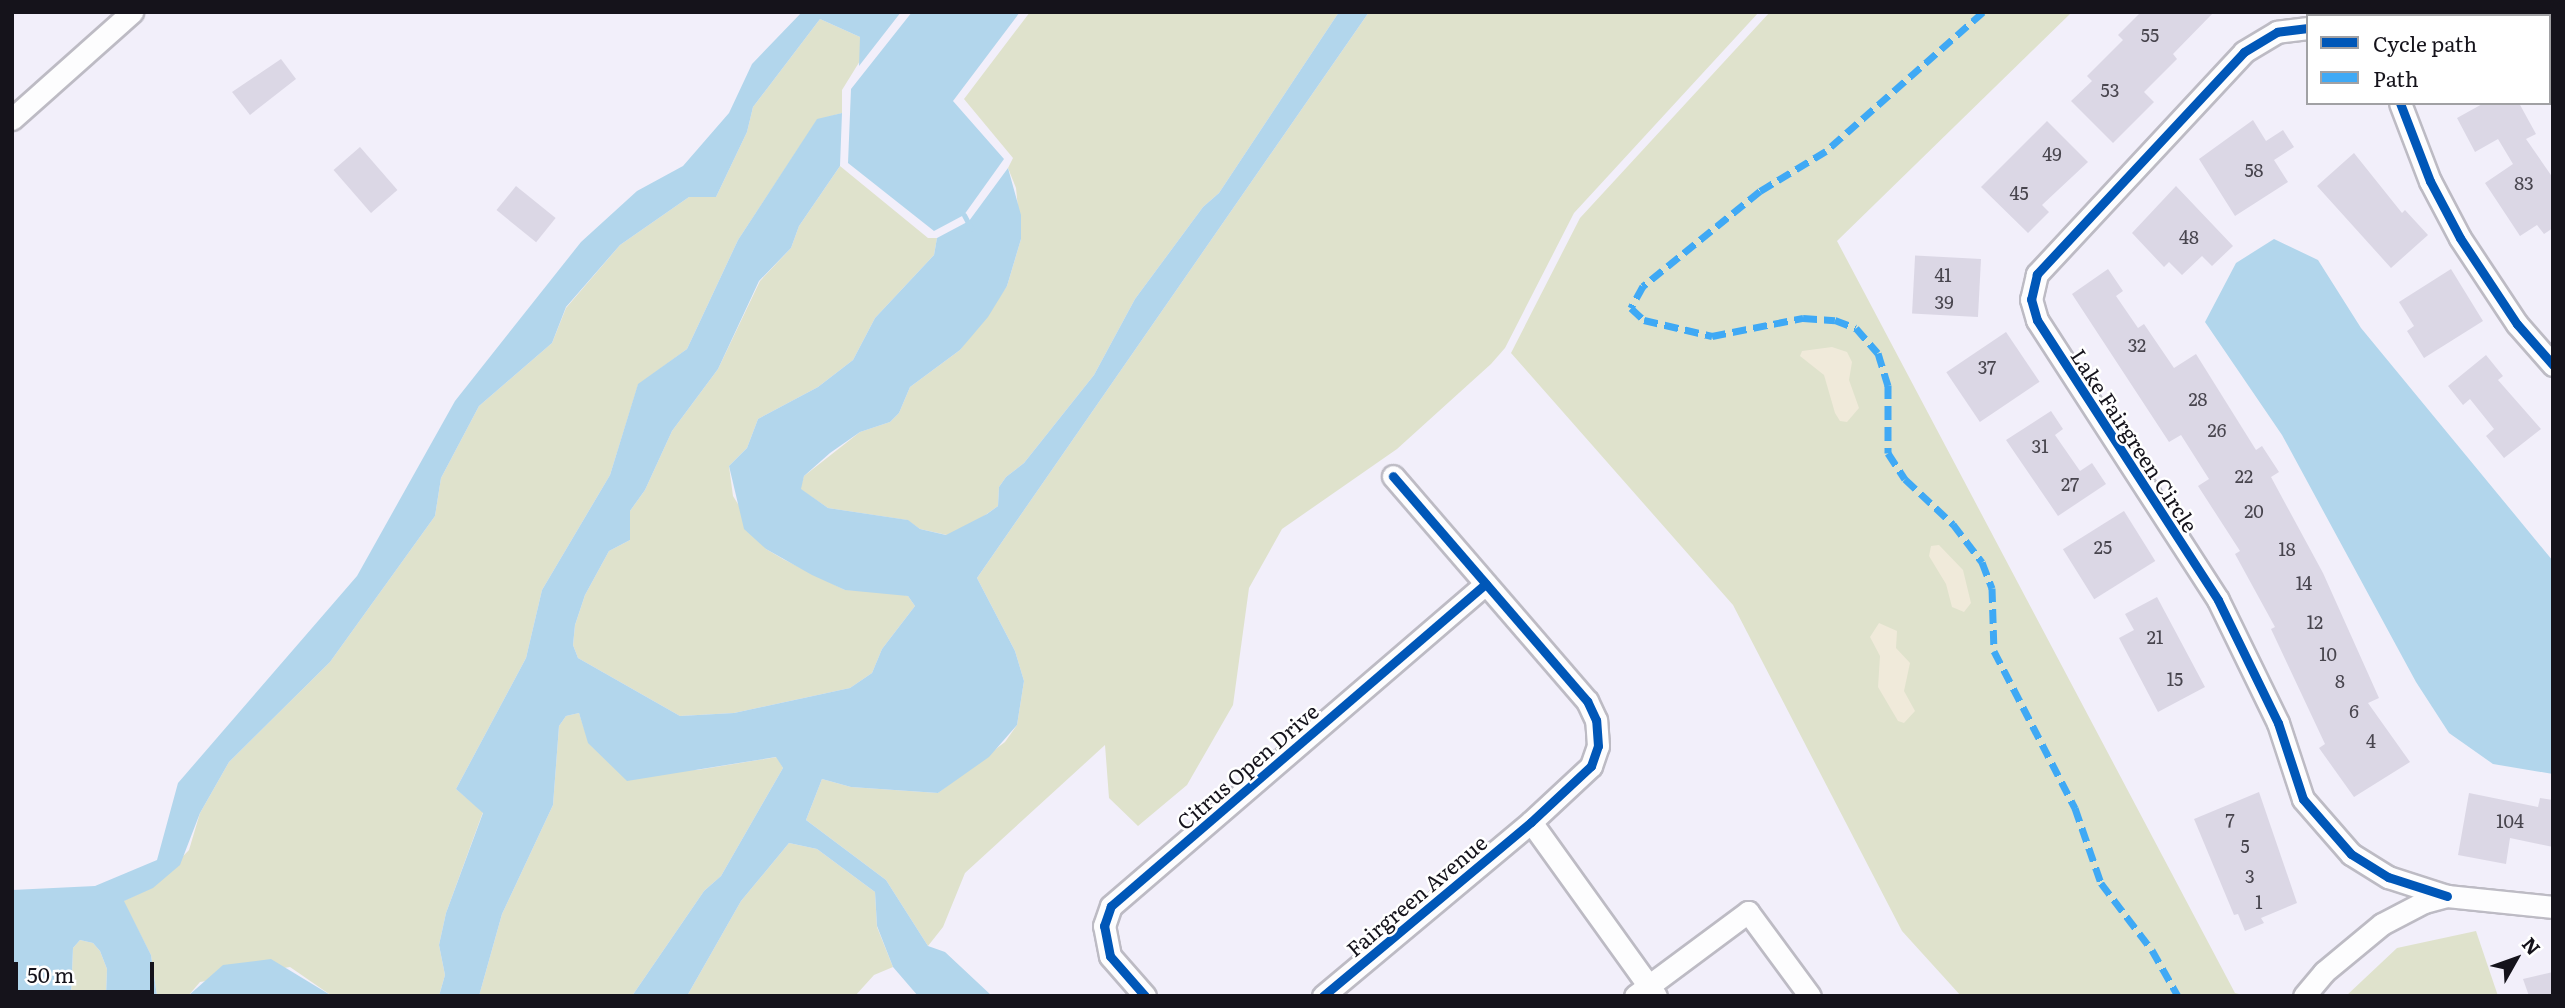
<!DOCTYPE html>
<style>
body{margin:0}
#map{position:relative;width:2565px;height:1008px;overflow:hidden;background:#f2effa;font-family:Literata,serif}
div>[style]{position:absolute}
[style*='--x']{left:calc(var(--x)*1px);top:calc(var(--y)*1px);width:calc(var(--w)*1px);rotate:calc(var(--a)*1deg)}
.green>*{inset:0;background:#dfe2cc}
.sand>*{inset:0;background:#f0eada}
.water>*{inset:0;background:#b2d6ec}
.stream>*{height:5px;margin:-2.5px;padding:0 2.5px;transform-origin:2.5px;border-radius:2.5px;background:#b2d6ec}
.building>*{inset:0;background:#dbd7e5;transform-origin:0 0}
.roads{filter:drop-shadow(2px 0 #bdbbc4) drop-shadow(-2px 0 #bdbbc4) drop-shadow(0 2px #bdbbc4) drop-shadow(0 -2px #bdbbc4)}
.minor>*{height:21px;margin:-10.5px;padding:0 10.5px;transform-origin:10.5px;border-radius:10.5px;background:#fdfdfe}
.quiet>*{height:7px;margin-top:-3.5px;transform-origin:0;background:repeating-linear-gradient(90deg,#3fa9f5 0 14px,transparent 0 21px)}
.cycleway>*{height:9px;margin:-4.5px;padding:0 4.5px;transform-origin:4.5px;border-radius:4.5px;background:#0057b8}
span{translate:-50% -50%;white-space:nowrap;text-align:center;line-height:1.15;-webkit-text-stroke:5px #fff;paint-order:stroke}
.number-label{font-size:18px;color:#48454e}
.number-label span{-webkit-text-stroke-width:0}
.street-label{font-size:21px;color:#15131b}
.frame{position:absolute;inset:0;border:14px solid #15131b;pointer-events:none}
.legend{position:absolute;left:2306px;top:14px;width:245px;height:91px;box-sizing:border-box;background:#fff;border:2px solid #a1a1a4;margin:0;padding:9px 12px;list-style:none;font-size:21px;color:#15131b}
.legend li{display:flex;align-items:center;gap:14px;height:35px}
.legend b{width:35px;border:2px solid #a1a1a4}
.north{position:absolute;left:2481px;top:924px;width:70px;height:70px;-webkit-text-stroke:5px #fff;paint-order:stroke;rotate:50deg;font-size:19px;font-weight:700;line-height:28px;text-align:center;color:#15131b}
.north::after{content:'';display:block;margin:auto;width:24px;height:32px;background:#15131b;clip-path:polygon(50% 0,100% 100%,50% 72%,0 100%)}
.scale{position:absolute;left:14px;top:962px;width:140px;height:32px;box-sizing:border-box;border:4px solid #15131b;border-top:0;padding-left:9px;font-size:21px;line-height:24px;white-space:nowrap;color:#15131b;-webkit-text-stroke:5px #fff;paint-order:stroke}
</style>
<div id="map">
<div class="green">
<i style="clip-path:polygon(1030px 12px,1339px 12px,1219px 193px,1203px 207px,1135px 299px,1094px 375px,1024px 463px,1006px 477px,999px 487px,998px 506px,970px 526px,947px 535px,920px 529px,907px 520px,828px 508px,800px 489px,804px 476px,860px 432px,890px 422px,899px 413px,910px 387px,960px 350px,1007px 286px,1021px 239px,1016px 188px,1008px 168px,1013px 158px,964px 99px)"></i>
<i style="clip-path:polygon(1369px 12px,1759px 12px,1574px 213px,1505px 348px,1491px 364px,1397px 449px,1282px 529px,1249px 588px,1233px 705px,1187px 785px,1138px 826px,1109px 798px,1105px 745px,965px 873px,943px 927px,928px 946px,886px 880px,806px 820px,822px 779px,851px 787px,938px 793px,1005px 742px,1017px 725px,1024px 681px,1015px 651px,977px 578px)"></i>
<i style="clip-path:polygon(1770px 12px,2072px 12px,1837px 241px,2235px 993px,2247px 996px,1961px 996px,1902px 931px,1733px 605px,1511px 353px,1580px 218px)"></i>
<i style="clip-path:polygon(820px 19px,860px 37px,863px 56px,842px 90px,842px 113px,817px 120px,738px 240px,687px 349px,638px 385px,610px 475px,542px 590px,526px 658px,456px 789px,483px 812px,446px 913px,439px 945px,445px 975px,439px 996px,332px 996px,290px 967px,200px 982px,188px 996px,157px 996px,151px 955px,123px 901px,153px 887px,189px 850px,200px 813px,229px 762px,330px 662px,435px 516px,441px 478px,479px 406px,552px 343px,566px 308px,620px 245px,689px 197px,716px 197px,747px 132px,753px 107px)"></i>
<i style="clip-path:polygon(840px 166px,928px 238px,937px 238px,934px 255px,875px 318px,853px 360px,818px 387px,758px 419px,747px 448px,729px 466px,733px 496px,766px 549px,783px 559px,845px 590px,891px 591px,908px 596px,915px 606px,882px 649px,872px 673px,850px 688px,734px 713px,680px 716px,578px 658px,573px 645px,575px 625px,585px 595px,609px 551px,630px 540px,630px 511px,645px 490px,672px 431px,718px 369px,760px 281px,791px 248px,799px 226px)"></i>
<i style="clip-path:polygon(579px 713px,589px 743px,697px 770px,777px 757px,783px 768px,721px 876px,704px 891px,632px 996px,479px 996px,502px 914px,553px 805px,559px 726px,566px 716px)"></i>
<i style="clip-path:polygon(789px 843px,817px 849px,875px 892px,877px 927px,893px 967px,874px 975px,855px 996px,687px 996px,741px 901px)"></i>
<i style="clip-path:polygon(2476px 931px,2498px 996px,2346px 996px,2397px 948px)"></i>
<i style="clip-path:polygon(80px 940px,93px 943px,100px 951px,107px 969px,106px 996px,71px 996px,73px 948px)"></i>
</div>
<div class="sand">
<i style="clip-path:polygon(1832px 347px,1847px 352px,1852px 362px,1849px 380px,1859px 408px,1847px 422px,1840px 421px,1835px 413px,1824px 375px,1800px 356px,1802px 351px)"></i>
<i style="clip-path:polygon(1939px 545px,1963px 570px,1971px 603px,1964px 612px,1952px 607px,1946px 584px,1929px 556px,1931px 546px)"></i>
<i style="clip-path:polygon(1879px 623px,1897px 631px,1896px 648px,1910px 663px,1904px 691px,1915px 711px,1904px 723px,1898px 721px,1878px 687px,1880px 656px,1870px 637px)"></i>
</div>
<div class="water">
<i style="clip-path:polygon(802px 12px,901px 12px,859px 66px,860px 37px,820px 19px,753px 107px,747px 132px,716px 197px,689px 197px,620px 245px,566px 307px,552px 343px,479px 406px,441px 478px,435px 516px,330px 662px,229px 762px,200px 813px,180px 865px,153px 888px,124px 901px,151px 955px,157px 996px,106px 996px,107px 969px,100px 951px,93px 943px,80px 940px,73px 948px,71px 996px,12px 996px,12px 890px,95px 886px,157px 860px,178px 783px,357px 576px,455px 401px,581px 242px,637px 191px,683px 166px,729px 113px,752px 64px)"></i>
<i style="clip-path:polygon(912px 12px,1020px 12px,953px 101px,1004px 159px,964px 215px,934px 231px,848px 163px,851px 89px)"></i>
<i style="clip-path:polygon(1339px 12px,1369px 12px,977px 578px,1015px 651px,1024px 681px,1017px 725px,989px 757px,938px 793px,851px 787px,822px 779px,806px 820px,886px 880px,928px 946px,945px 952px,992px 996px,918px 996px,893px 967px,877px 926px,875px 892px,817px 849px,789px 843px,741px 901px,687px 996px,632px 996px,704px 891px,721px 876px,783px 768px,776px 757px,627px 781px,588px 743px,579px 713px,566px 716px,559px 726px,553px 805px,502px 914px,479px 996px,439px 996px,445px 975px,439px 945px,446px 913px,483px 813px,456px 789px,526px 658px,542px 590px,610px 475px,638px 384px,687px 349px,738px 240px,817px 119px,842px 113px,840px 166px,799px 226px,791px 248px,759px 281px,718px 369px,672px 431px,645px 490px,630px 511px,630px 540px,609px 551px,585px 595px,575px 625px,573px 645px,578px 658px,680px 716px,734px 713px,850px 688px,872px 673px,882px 649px,915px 606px,908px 596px,845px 590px,812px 575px,766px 549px,744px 529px,729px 466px,747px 448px,758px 419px,818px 387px,853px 360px,875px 318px,934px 255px,937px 238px,969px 221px,1008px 168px,1021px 215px,1021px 239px,1007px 286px,988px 317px,960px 350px,910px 387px,899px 413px,890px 422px,860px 432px,830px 453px,804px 476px,801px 489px,828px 508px,908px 520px,920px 529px,946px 535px,987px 514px,998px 506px,999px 487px,1006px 477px,1024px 463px,1094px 375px,1135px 299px,1203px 207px,1219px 193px)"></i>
<i style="clip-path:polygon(2274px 239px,2318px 260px,2361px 328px,2553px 561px,2553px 774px,2493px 764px,2449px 733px,2416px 682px,2282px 435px,2205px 322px,2236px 263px)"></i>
<i style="clip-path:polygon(271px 959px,332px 996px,188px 996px,223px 965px)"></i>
</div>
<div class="stream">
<i style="--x:964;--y:215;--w:15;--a:62"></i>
</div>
<div class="building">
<i style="clip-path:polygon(2141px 12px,2214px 12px,2173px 54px,2177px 59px,2144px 92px,2154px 102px,2113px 143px,2071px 101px,2092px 81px,2087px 76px,2123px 40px,2118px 35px)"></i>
<i style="clip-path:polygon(281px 59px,296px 79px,250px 115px,232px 92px)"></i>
<i style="clip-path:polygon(2484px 103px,2519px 103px,2536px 134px,2526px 139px,2553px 178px,2553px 228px,2544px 234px,2537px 225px,2520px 236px,2485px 183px,2513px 164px,2498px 139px,2475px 152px,2457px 118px)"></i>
<i style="clip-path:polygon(2253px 120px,2266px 141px,2283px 130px,2294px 147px,2274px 160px,2288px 182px,2235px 216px,2199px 159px)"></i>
<i style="clip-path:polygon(2047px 121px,2088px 162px,2042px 205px,2049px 212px,2028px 233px,1981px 187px)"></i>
<i style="left:360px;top:147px;width:57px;height:35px;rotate:49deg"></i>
<i style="clip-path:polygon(2354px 153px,2402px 213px,2405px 210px,2428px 235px,2391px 268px,2317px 186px)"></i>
<i style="left:516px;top:186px;width:51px;height:31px;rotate:39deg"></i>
<i style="clip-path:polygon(2176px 186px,2233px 246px,2212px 266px,2202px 256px,2182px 275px,2169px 262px,2164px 267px,2132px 233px)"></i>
<i style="left:1981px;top:259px;width:58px;height:66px;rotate:93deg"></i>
<i style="clip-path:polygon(2108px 269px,2123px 291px,2116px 296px,2138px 328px,2144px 324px,2174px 368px,2196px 354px,2256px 450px,2262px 446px,2279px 472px,2271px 477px,2323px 573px,2379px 698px,2368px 703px,2410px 762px,2354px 797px,2319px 748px,2325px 744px,2271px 629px,2275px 627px,2235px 554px,2240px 551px,2198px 486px,2209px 479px,2181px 435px,2169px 442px,2072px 294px)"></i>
<i style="clip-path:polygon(2451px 269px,2483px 321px,2424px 358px,2407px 331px,2414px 326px,2399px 302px)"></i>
<i style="left:2006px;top:332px;width:60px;height:72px;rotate:56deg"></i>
<i style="clip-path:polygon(2486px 355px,2503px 376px,2498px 380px,2541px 429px,2504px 458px,2486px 436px,2494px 429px,2470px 399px,2463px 405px,2448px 386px)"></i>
<i style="clip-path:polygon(2051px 411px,2063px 429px,2055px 435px,2080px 471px,2092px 463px,2106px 484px,2058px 516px,2006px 440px)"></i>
<i style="left:2124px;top:511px;width:59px;height:72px;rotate:58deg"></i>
<i style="clip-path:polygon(2157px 597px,2205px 687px,2158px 712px,2119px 638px,2134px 630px,2125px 614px)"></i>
<i style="clip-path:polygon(2259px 792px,2297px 903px,2261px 918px,2264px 923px,2245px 931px,2238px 914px,2234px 915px,2194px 819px)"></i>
<i style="clip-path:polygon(2469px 793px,2538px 807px,2540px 798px,2553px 800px,2553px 847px,2510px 838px,2506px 864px,2458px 855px)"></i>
<i style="clip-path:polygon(2553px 972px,2553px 996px,2529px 996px,2523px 979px)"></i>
</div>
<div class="roads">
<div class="minor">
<i style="--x:2308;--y:28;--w:31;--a:173"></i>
<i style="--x:2277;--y:32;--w:39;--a:149"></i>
<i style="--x:2244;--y:52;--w:304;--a:133"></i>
<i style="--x:2037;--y:274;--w:26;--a:103"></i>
<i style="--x:2031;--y:299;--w:22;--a:74"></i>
<i style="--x:2037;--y:320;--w:333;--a:57.1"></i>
<i style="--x:2218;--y:600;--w:137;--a:64"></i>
<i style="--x:2278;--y:723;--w:80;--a:71.8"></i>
<i style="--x:2303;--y:799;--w:73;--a:48.9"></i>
<i style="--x:2351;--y:854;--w:44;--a:31.9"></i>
<i style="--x:2388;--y:877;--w:62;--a:17.9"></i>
<i style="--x:2400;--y:103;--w:84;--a:69"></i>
<i style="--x:2430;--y:181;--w:64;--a:62.2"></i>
<i style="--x:2460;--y:238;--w:103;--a:56.5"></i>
<i style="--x:2517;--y:324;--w:55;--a:48.7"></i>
<i style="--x:12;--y:119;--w:161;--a:-41.7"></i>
<i style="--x:1531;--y:822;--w:214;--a:54.3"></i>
<i style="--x:1145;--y:996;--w:53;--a:-131.2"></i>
<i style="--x:1110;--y:956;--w:31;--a:-101"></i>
<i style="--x:1104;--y:926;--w:21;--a:-71"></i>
<i style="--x:1111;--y:906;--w:494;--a:-40.7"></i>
<i style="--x:1323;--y:996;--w:271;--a:-39.9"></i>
<i style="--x:1531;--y:822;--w:82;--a:-43"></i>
<i style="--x:1591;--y:766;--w:21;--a:-71"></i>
<i style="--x:1598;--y:746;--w:26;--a:-94"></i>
<i style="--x:1596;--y:720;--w:21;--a:-115"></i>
<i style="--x:1587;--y:701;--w:297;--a:-130.8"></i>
<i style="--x:1635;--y:996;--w:141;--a:-36.6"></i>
<i style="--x:1748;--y:912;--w:104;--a:53.6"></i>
<i style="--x:2304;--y:996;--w:31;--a:-50"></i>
<i style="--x:2324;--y:972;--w:75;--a:-39.6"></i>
<i style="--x:2382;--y:924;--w:47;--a:-27.6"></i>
<i style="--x:2424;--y:902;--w:24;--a:-15"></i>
<i style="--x:2447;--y:896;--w:107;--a:5.9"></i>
</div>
</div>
<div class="quiet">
<i style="--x:1983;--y:12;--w:210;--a:138.5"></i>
<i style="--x:1826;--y:151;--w:77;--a:148.8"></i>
<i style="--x:1760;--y:191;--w:151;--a:140.9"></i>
<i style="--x:1643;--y:286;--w:25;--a:119"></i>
<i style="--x:1631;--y:308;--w:18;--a:43"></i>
<i style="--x:1644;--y:320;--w:70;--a:13.2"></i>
<i style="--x:1712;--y:336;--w:93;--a:-11.2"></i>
<i style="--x:1803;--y:318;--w:32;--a:4"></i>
<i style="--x:1835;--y:320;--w:22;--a:21"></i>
<i style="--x:1856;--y:328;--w:33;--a:49"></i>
<i style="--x:1878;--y:353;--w:34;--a:73"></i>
<i style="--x:1888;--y:385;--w:68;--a:90"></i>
<i style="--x:1888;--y:453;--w:31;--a:57"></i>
<i style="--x:1905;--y:479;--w:66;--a:43.2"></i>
<i style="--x:1953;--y:524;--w:48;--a:52.7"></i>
<i style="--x:1982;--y:562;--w:28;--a:69"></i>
<i style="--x:1992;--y:588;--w:63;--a:88.2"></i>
<i style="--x:1994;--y:651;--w:177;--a:62.7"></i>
<i style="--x:2075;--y:808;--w:79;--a:70.9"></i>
<i style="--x:2101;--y:883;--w:84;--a:52.7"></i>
<i style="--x:2152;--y:950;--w:53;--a:60.5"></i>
</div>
<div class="cycleway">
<i style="--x:2308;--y:28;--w:31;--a:173"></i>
<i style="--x:2277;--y:32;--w:39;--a:149"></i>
<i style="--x:2244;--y:52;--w:304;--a:133"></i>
<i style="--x:2037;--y:274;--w:26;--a:103"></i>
<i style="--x:2031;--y:299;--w:22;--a:74"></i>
<i style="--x:2037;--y:320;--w:333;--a:57.1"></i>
<i style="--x:2218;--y:600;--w:137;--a:64"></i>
<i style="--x:2278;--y:723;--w:80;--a:71.8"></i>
<i style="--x:2303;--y:799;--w:73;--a:48.9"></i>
<i style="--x:2351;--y:854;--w:44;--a:31.9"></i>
<i style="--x:2388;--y:877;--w:62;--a:17.9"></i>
<i style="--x:2400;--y:103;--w:84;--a:69"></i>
<i style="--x:2430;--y:181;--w:64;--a:62.2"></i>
<i style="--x:2460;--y:238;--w:103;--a:56.5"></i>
<i style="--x:2517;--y:324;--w:55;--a:48.7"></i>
<i style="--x:1145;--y:996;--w:53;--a:-131.2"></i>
<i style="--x:1110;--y:956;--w:31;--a:-101"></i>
<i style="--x:1104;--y:926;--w:21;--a:-71"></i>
<i style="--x:1111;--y:906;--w:494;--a:-40.7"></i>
<i style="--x:1323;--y:996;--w:271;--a:-39.9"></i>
<i style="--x:1531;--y:822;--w:82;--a:-43"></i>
<i style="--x:1591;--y:766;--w:21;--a:-71"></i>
<i style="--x:1598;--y:746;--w:26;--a:-94"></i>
<i style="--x:1596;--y:720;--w:21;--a:-115"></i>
<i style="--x:1587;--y:701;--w:297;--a:-130.8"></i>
</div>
<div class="number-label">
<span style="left:2150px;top:35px">55</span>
<span style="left:2110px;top:90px">53</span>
<span style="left:2052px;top:154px">49</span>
<span style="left:2254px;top:170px">58</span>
<span style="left:2524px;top:183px">83</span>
<span style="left:2019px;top:193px">45</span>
<span style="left:2189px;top:237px">48</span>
<span style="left:1943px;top:275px">41</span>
<span style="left:1944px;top:302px">39</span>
<span style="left:2137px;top:345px">32</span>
<span style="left:1987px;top:367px">37</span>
<span style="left:2198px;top:399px">28</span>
<span style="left:2217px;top:430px">26</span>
<span style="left:2040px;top:446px">31</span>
<span style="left:2244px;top:476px">22</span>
<span style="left:2070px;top:484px">27</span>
<span style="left:2254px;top:511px">20</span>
<span style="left:2103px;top:547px">25</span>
<span style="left:2287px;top:549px">18</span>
<span style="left:2304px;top:583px">14</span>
<span style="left:2315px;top:622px">12</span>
<span style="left:2155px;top:637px">21</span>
<span style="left:2328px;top:654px">10</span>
<span style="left:2175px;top:679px">15</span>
<span style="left:2340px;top:681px">8</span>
<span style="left:2354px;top:711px">6</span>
<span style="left:2371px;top:741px">4</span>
<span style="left:2230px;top:820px">7</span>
<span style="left:2510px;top:821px">104</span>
<span style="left:2245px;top:846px">5</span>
<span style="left:2250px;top:876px">3</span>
<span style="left:2259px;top:902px">1</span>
</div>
<div class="street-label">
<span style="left:2135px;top:440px;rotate:57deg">Lake Fairgreen Circle</span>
<span style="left:1247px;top:766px;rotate:-41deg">Citrus Open Drive</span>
<span style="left:1416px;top:895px;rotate:-40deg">Fairgreen Avenue</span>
</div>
<div class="frame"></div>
<ul class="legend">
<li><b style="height:9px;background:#0057b8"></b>Cycle path</li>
<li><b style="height:9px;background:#3fa9f5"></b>Path</li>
</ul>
<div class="north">N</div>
<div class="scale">50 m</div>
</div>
